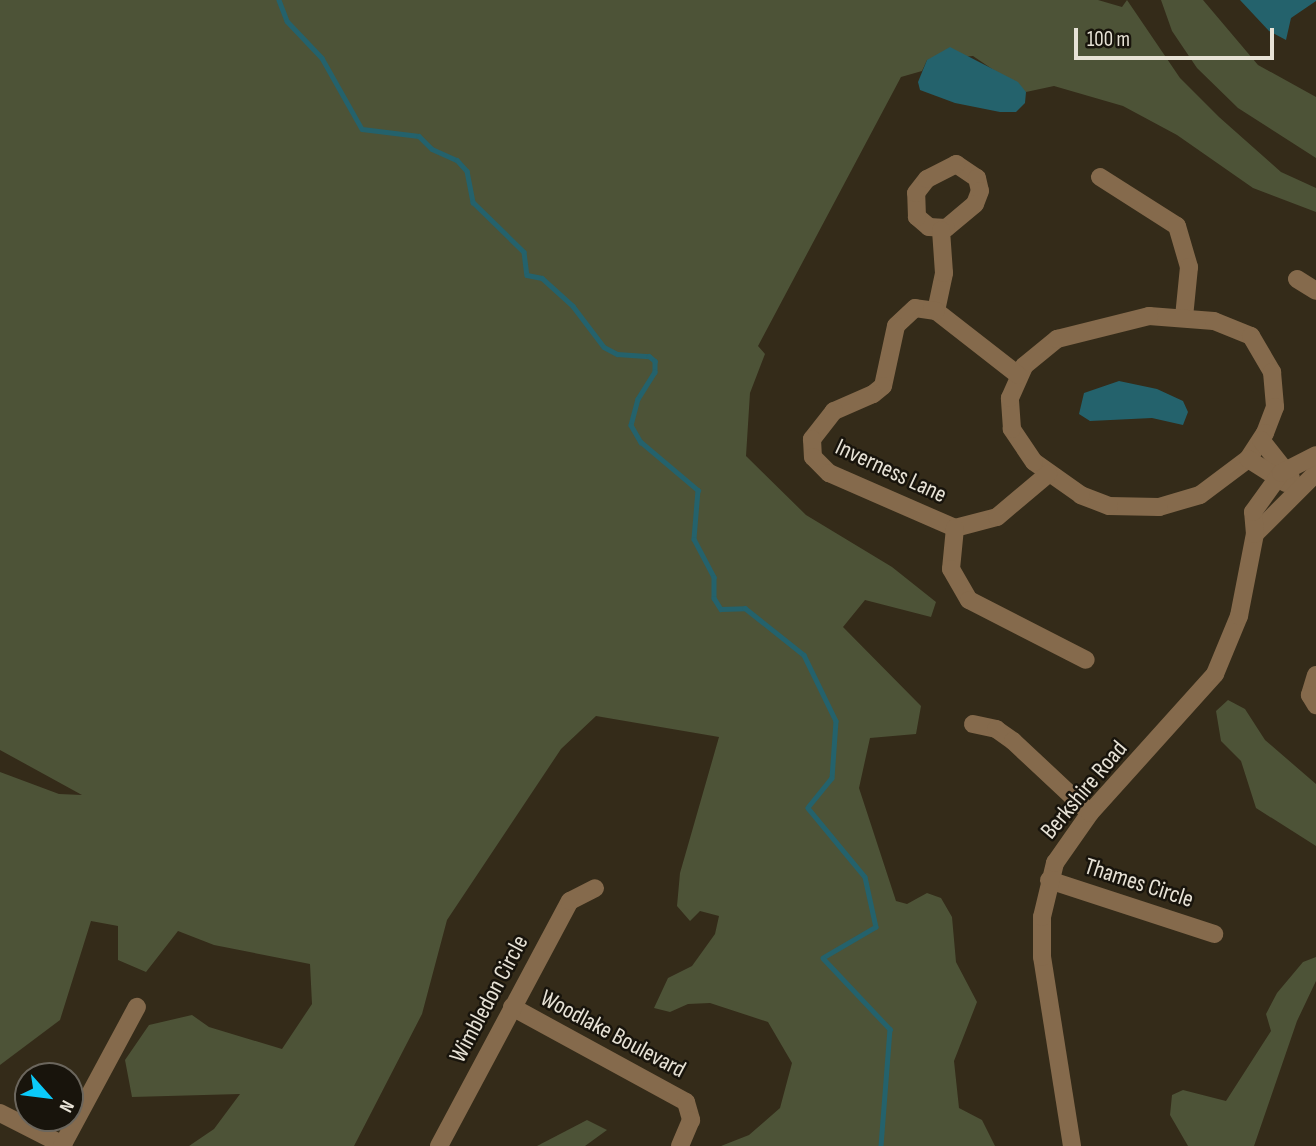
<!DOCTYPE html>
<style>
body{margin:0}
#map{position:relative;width:1316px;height:1146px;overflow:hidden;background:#342b19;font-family:"Sofia Sans Condensed",sans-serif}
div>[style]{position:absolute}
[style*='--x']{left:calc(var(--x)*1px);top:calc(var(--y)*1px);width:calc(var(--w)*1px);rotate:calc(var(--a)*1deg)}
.green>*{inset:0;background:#4d5337}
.water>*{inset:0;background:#24626c}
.stream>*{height:4.5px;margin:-2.25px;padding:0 2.25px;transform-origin:2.25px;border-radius:2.25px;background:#24626c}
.minor>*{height:18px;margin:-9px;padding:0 9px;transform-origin:9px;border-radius:9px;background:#856a4c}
span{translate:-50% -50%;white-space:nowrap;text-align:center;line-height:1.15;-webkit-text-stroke:5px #18140c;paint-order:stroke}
.street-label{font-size:24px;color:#e7e2d6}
.north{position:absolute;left:14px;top:1062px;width:70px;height:70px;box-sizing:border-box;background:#18140c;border:2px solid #6b665d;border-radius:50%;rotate:118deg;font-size:19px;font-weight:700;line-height:28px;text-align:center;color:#e7e2d6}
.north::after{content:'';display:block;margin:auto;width:24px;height:32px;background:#0bcafa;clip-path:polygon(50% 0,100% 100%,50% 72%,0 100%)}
.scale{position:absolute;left:1074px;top:28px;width:200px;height:32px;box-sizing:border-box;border:4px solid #e7e2d6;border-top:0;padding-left:9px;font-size:21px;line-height:24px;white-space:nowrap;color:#e7e2d6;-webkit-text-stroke:5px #18140c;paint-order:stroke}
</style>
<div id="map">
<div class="green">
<i style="clip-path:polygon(0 0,1098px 0,1122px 7px,1127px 0,1180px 78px,1219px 117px,1281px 172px,1316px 188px,1316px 212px,1253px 188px,1177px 135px,1123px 106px,1054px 86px,1026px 92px,973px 56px,927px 60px,922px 71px,901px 77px,758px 346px,765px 354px,750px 393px,746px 456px,806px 515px,892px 567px,936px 602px,931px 617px,865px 600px,843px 627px,921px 706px,916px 734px,870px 738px,859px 788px,896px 901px,907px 904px,927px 893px,941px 898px,952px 917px,956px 962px,977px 1002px,954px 1061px,959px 1108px,982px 1120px,995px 1146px,721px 1146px,749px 1135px,780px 1108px,792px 1063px,768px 1022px,710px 1003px,688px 1004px,670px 1012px,654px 1008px,668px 978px,692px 966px,715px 934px,719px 916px,700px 911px,690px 921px,677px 906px,680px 873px,719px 737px,596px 716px,561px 749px,447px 920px,422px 1014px,354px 1146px,189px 1146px,214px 1129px,240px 1094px,132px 1097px,125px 1060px,149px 1025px,192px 1015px,209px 1027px,282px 1049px,312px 1004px,310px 964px,214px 945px,178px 931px,146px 972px,118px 960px,118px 926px,91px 921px,60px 1020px,0 1065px,0 772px,59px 794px,82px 795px,0 750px)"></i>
<i style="clip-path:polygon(1161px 0,1203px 0,1258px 65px,1316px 97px,1316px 158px,1238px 108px,1197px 68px,1172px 31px)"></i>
<i style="clip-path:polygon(1228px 700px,1245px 709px,1265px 740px,1316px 784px,1316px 846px,1256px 808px,1241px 761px,1221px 741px,1216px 711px)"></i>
<i style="clip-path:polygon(1316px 957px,1316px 981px,1297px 1021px,1254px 1146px,1188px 1146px,1170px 1115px,1172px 1095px,1183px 1090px,1226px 1101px,1271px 1031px,1266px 1014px,1277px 993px,1303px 962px)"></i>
<i style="clip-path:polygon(587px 1120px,607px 1130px,585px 1146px,537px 1146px)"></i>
</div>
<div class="water">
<i style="clip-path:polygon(1240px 0,1316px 0,1316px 1px,1291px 18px,1286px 40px,1269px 31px)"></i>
<i style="clip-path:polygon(950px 47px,1018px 82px,1026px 92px,1025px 103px,1016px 112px,1000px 112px,955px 103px,920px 90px,918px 82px,927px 60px)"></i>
<i style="clip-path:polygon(1119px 381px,1157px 389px,1183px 401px,1188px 412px,1183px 425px,1152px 418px,1090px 421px,1079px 414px,1084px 393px)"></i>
</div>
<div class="stream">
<i style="--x:279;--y:0;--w:22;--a:69"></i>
<i style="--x:287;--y:21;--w:51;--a:46.6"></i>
<i style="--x:322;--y:58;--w:81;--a:60.6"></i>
<i style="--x:362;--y:129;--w:57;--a:7"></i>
<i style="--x:419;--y:136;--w:18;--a:45"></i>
<i style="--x:432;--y:149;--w:27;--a:24"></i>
<i style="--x:457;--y:160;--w:15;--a:48"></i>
<i style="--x:467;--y:171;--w:32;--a:79"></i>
<i style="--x:473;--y:202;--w:71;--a:44.4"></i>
<i style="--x:524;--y:252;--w:23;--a:83"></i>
<i style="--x:527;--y:275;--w:15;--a:11"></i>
<i style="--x:542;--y:278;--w:42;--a:42.1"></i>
<i style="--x:573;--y:306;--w:51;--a:52.9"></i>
<i style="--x:604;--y:347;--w:15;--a:28"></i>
<i style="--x:617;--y:354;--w:32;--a:4"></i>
<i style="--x:649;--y:356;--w:8;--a:40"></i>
<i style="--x:655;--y:361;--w:11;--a:90"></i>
<i style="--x:655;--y:372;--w:32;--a:122"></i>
<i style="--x:638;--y:399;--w:27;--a:105"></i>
<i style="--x:631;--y:425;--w:20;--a:60"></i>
<i style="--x:641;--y:442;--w:75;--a:40.1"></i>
<i style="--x:698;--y:490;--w:49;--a:94.7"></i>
<i style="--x:694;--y:539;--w:43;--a:62.2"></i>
<i style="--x:714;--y:577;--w:21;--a:90"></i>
<i style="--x:714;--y:598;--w:13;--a:58"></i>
<i style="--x:721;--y:609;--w:24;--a:-2"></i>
<i style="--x:745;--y:608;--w:75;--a:38.5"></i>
<i style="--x:804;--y:655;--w:73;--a:64.1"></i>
<i style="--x:836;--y:721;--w:57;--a:94"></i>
<i style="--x:832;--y:778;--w:38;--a:129"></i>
<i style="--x:808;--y:808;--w:89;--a:50.4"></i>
<i style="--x:865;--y:877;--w:51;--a:77.6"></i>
<i style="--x:876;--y:927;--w:61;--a:149.7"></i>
<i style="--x:823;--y:958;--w:98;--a:46.7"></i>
<i style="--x:890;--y:1029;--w:117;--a:94.4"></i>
</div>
<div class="minor">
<i style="--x:956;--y:164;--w:25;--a:34"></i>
<i style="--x:977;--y:178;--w:13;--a:77"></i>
<i style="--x:980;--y:191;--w:14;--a:111"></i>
<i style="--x:975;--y:204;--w:38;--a:140"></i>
<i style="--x:946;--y:228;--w:17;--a:-177"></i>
<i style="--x:929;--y:227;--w:16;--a:-140"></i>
<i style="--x:917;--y:217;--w:24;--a:-92"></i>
<i style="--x:916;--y:193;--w:18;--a:-52"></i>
<i style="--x:927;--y:179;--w:33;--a:-27"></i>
<i style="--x:1100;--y:177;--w:91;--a:32.5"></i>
<i style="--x:1177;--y:226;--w:43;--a:73.7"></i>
<i style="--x:1189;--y:267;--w:50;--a:95.7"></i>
<i style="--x:1297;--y:279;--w:22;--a:32"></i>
<i style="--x:936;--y:311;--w:39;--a:-78"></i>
<i style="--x:944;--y:273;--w:43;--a:-94"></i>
<i style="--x:1149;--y:316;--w:65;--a:4.4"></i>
<i style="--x:1214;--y:321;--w:40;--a:22"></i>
<i style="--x:1251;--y:336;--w:42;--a:59.7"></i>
<i style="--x:1272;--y:372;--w:35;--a:85"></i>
<i style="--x:1275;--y:407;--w:28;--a:111"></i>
<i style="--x:1265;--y:433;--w:31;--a:123"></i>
<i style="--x:1248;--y:459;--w:60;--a:143.1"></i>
<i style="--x:1200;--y:495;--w:43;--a:163.7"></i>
<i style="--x:1159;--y:507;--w:50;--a:-178.9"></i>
<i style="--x:1109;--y:506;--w:30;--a:-159"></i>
<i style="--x:1081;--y:495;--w:57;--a:-144.9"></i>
<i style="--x:1034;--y:462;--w:40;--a:-124"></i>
<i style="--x:1012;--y:429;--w:31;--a:-94"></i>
<i style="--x:1010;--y:398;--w:35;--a:-66"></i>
<i style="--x:1024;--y:366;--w:43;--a:-39.3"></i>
<i style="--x:1057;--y:339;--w:95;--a:-14"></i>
<i style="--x:1018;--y:375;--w:104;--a:-142"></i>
<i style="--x:936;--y:311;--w:21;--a:-172"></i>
<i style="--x:915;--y:308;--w:26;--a:137"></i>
<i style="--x:896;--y:326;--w:61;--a:102.2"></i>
<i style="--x:883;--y:386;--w:13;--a:141"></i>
<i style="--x:873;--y:394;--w:43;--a:156.4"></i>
<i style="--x:834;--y:411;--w:36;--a:128"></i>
<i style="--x:812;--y:439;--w:18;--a:87"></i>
<i style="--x:813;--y:457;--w:23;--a:45"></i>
<i style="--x:829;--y:473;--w:137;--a:23.6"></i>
<i style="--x:955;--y:528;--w:43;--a:-14.7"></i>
<i style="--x:997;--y:517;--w:67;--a:-40.1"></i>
<i style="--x:1261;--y:440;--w:48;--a:51.7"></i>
<i style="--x:1248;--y:459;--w:45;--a:32.3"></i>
<i style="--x:955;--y:528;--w:41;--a:95.6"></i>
<i style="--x:951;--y:569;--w:36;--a:60"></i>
<i style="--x:969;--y:600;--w:131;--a:27.1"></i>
<i style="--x:1255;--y:534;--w:86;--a:-45"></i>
<i style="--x:1316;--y:675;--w:21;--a:107"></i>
<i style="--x:1310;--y:695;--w:12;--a:59"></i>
<i style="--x:973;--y:724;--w:24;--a:12"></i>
<i style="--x:996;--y:729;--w:21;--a:35"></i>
<i style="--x:1013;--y:741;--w:105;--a:43.1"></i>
<i style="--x:1049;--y:880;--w:174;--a:18.1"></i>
<i style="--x:512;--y:1007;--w:198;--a:28.6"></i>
<i style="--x:686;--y:1102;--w:19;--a:74"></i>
<i style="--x:691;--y:1120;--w:28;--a:113"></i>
<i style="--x:0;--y:1113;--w:71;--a:26.9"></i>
<i style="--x:62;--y:1146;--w:158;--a:-61.7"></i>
<i style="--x:439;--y:1146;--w:278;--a:-61.9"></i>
<i style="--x:570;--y:901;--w:28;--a:-27"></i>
<i style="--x:1072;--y:1146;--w:191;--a:-99"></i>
<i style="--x:1042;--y:957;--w:40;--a:-90"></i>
<i style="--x:1042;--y:917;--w:56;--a:-76.5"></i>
<i style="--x:1055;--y:863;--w:61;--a:-55"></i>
<i style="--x:1090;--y:813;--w:187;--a:-48"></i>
<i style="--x:1215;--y:674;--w:63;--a:-67.5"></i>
<i style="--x:1239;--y:616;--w:84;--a:-79"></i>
<i style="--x:1255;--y:534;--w:22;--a:-95"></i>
<i style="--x:1253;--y:512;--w:48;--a:-54.3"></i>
<i style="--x:1281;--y:473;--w:39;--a:-27"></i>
</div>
<div class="street-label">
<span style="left:891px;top:471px;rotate:25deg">Inverness Lane</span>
<span style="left:1084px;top:790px;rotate:-50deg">Berkshire Road</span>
<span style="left:1139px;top:883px;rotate:18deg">Thames Circle</span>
<span style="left:489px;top:999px;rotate:-62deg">Wimbledon Circle</span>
<span style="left:613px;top:1034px;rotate:28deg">Woodlake Boulevard</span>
</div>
<div class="north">N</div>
<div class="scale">100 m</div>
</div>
